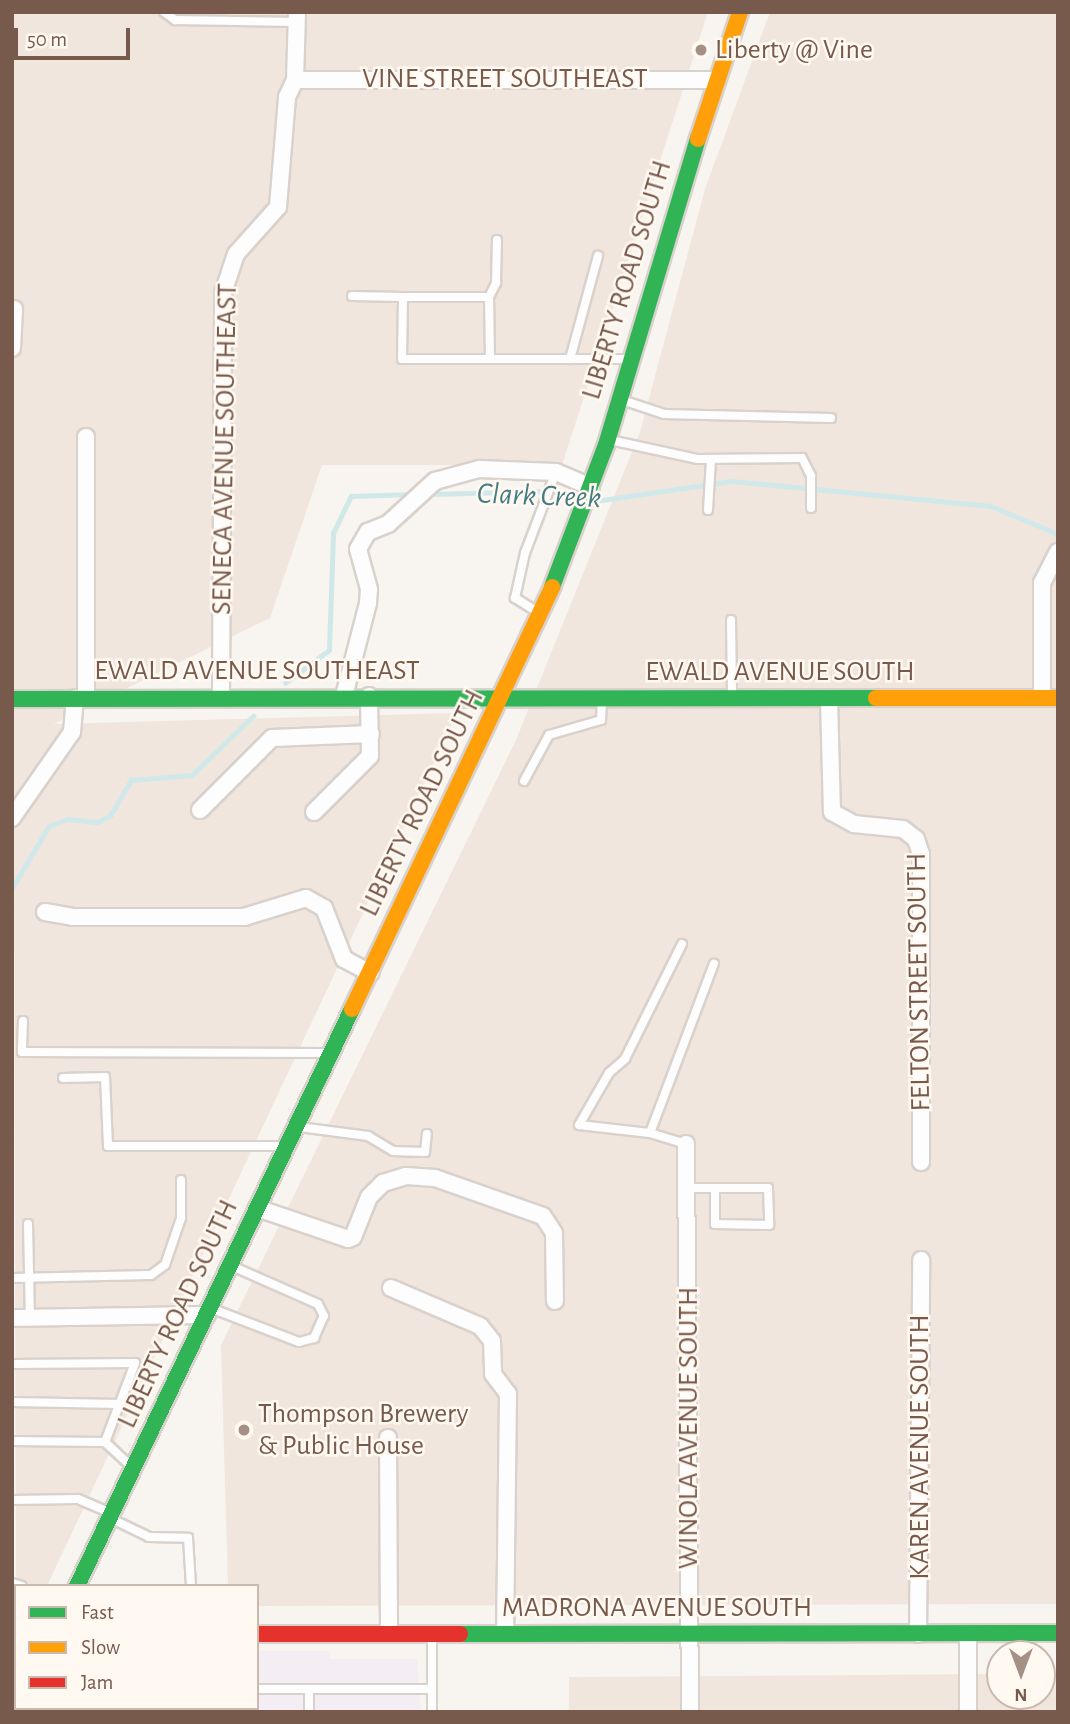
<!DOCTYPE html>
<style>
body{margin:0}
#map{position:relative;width:1070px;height:1724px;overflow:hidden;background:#f8f4ef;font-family:"Alegreya Sans",sans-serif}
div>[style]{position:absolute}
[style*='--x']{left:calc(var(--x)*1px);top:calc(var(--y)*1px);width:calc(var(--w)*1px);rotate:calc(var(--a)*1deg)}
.residential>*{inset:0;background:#f1e6dd}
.education>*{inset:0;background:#f4edf4}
.stream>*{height:4.5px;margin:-2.25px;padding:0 2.25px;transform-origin:2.25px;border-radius:2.25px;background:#d0e8e9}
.roads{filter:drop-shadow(2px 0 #d8d1cc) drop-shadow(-2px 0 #d8d1cc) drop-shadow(0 2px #d8d1cc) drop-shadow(0 -2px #d8d1cc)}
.lane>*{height:8px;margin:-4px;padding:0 4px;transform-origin:4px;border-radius:4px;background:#fefdfd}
.street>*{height:16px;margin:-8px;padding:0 8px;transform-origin:8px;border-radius:8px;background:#fefdfd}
.fast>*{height:16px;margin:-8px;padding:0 8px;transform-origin:8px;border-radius:8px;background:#30b455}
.slow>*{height:16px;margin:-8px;padding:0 8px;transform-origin:8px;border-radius:8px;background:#ff9f0a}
.jam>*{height:16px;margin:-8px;padding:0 8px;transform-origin:8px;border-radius:8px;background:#e5322d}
.dots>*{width:19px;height:19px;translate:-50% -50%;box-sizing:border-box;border:4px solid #fff9f1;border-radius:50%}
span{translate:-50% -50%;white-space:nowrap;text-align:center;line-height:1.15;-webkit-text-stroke:5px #fff9f1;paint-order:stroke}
.poi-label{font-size:28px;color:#785a4d}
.left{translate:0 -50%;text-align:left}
.street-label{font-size:28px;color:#785a4d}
.water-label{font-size:30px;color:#437c83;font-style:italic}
.frame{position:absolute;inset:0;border:14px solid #785a4d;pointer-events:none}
.legend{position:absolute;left:14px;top:1584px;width:245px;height:126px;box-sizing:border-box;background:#fff9f1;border:2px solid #c9b9af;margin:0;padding:9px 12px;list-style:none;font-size:21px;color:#785a4d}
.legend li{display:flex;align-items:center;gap:14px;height:35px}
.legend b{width:35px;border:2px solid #c9b9af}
.north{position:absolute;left:986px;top:1640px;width:70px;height:70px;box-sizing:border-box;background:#fff9f1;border:2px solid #c9b9af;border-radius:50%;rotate:180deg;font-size:19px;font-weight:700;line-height:28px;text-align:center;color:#785a4d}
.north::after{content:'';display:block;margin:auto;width:24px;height:32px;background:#a59086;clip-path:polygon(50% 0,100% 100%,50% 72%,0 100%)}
.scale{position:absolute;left:14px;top:28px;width:116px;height:32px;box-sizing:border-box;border:4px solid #785a4d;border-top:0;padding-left:9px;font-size:21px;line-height:24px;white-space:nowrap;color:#785a4d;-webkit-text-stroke:5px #fff9f1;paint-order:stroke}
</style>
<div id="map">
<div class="residential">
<i style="clip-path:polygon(12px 12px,708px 12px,562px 465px,322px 465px,270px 618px,54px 724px,457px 713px,47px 1586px,16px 1586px,16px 1601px)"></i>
<i style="clip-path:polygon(770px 12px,1058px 12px,1058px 1604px,257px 1606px,257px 1586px,228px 1586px,221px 1345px,516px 740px,640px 432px,705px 189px)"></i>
<i style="clip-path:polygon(1058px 1673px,1058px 1712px,569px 1712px,569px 1677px,1000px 1674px,1000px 1696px,1042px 1696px,1042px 1674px)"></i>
</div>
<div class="education">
<i style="clip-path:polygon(257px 1651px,330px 1651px,330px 1659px,417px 1659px,421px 1712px,42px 1712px,257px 1708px)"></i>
</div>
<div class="stream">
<i style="--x:430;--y:494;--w:123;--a:-1.4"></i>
<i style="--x:553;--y:491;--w:25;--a:23"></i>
<i style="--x:595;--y:501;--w:138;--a:-8.3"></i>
<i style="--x:732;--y:481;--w:260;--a:5.5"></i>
<i style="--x:991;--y:506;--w:73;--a:22.7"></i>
<i style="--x:285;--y:683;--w:55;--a:-36.9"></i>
<i style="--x:329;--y:650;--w:117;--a:-88"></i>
<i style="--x:333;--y:533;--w:41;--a:-64.1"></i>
<i style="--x:351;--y:496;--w:63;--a:-1.8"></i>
<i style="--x:12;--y:888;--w:72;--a:-59.2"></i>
<i style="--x:49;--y:826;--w:19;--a:-21"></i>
<i style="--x:67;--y:819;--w:31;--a:6"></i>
<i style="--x:98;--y:822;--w:13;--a:-27"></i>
<i style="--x:110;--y:816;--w:42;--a:-59.7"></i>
<i style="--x:131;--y:780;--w:61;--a:-4.7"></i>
<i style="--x:192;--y:775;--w:85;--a:-44"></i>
</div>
<div class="roads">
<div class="lane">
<i style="--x:164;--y:12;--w:14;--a:36"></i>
<i style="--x:175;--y:20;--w:122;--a:0.9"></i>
<i style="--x:352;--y:296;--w:51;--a:1.1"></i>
<i style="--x:489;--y:297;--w:16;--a:-63"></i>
<i style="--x:496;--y:283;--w:43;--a:-88.7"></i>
<i style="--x:490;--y:359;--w:62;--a:-90.9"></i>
<i style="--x:489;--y:297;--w:86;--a:180"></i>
<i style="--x:403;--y:297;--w:62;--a:90.9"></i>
<i style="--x:402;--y:359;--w:226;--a:0"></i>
<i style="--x:570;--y:359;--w:107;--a:-74.8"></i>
<i style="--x:622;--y:400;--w:44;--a:18.4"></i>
<i style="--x:664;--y:414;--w:167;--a:1.4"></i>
<i style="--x:610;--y:440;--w:89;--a:12.3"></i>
<i style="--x:697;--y:459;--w:105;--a:-0.5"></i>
<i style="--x:802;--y:458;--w:20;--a:63"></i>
<i style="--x:811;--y:476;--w:32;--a:90"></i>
<i style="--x:708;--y:510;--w:50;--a:-86.6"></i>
<i style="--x:536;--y:611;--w:25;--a:-148"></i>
<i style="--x:515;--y:598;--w:46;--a:-77.5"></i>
<i style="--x:525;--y:553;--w:87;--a:-69.1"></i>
<i style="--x:731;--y:620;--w:76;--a:89.2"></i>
<i style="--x:524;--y:781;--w:52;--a:-61.5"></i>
<i style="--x:549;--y:735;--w:54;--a:-16.1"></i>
<i style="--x:601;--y:720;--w:19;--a:-87"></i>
<i style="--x:682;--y:944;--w:128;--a:116.4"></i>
<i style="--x:625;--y:1059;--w:21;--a:139"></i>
<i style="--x:609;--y:1073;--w:60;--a:120"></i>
<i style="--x:579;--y:1125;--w:71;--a:6.4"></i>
<i style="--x:650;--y:1133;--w:38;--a:17"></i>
<i style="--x:23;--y:1021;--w:31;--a:92"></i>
<i style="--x:22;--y:1052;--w:303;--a:0.2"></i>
<i style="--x:63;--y:1078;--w:42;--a:-1.4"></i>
<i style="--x:105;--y:1077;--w:69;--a:87.5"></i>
<i style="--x:108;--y:1146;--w:176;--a:0"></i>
<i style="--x:299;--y:1127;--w:70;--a:7.4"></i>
<i style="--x:368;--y:1136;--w:29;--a:31"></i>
<i style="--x:393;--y:1151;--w:32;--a:2"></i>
<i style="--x:425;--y:1152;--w:18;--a:-84"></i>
<i style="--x:650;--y:1133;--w:181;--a:-69.3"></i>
<i style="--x:688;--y:1188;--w:80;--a:0"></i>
<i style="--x:768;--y:1188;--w:37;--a:88"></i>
<i style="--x:769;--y:1225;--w:54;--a:-178.9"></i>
<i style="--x:715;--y:1224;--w:36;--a:-90"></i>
<i style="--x:28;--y:1224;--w:94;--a:88.8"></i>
<i style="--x:12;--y:1278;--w:139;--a:-1.2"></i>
<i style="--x:151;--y:1275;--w:17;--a:-36"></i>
<i style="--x:165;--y:1265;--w:50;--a:-71.2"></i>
<i style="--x:181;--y:1218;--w:38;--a:-90"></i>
<i style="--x:213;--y:1309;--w:92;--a:21"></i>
<i style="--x:299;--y:1342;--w:16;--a:-15"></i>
<i style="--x:314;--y:1338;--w:24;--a:-66"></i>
<i style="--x:324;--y:1316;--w:13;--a:-117"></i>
<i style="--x:318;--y:1304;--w:94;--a:-156.2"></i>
<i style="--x:12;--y:1364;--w:123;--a:-0.5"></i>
<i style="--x:135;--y:1363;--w:85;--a:110.8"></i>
<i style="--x:12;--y:1402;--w:108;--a:1.1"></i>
<i style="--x:12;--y:1441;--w:93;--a:0.6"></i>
<i style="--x:105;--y:1442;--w:34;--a:43"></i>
<i style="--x:12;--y:1500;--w:66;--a:-0.9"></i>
<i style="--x:78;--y:1499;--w:34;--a:23"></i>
<i style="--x:112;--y:1519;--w:41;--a:25.9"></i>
<i style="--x:149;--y:1537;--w:39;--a:1"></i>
<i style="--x:188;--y:1538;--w:48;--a:86.4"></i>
<i style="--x:12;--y:1583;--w:10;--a:17"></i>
<i style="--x:257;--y:1689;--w:175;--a:0"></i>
<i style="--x:309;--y:1689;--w:23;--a:90"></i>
<i style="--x:247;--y:1712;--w:4;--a:-76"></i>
<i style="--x:432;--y:1712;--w:75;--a:-90"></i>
</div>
<div class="street">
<i style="--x:295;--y:80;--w:420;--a:0"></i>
<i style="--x:12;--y:348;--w:39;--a:-87"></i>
<i style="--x:86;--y:437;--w:261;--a:90"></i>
<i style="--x:344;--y:696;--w:96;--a:-75.5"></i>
<i style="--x:368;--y:603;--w:14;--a:-86"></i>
<i style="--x:369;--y:589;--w:41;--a:-105.4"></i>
<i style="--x:358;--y:549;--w:20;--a:-60"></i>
<i style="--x:368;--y:532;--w:22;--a:-22"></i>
<i style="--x:388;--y:524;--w:64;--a:-42.5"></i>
<i style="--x:435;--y:481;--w:46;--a:-15.3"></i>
<i style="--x:479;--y:469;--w:77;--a:2.2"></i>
<i style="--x:556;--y:472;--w:38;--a:23"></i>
<i style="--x:221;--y:697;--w:404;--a:-89.7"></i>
<i style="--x:223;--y:293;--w:41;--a:-71.6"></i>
<i style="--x:236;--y:254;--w:63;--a:-48.2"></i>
<i style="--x:278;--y:207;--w:110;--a:-85.3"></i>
<i style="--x:287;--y:97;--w:19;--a:-65"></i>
<i style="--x:295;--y:80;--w:68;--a:-88.3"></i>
<i style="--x:1042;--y:698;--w:115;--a:-90"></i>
<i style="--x:1042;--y:583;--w:35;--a:-63"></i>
<i style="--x:829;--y:699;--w:113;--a:88.5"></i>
<i style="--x:832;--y:812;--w:25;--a:29"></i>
<i style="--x:854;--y:824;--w:49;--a:5.8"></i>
<i style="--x:903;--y:829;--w:16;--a:38"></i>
<i style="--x:916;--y:839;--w:16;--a:72"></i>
<i style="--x:921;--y:854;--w:308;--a:90"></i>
<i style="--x:200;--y:810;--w:102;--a:-45"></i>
<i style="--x:272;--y:738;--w:99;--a:-2.3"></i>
<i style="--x:314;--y:812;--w:79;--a:-45"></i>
<i style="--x:370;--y:756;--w:60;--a:-91"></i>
<i style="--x:12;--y:818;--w:105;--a:-55.1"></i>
<i style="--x:72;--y:732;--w:34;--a:-85"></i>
<i style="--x:45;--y:912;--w:27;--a:10"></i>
<i style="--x:72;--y:917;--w:172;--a:0"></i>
<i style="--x:244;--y:917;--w:65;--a:-17"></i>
<i style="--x:306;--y:898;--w:21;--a:29"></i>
<i style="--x:324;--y:908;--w:55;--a:68.6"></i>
<i style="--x:344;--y:959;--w:30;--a:28"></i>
<i style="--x:686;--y:1144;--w:568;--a:89.6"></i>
<i style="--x:257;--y:1208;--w:96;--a:18.8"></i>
<i style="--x:348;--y:1239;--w:5;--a:-22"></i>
<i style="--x:353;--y:1237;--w:43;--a:-68.2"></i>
<i style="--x:369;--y:1197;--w:20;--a:-45"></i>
<i style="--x:383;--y:1183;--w:24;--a:-17"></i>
<i style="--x:406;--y:1176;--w:29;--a:4"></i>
<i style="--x:435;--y:1178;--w:114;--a:19.4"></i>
<i style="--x:543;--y:1216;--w:20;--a:57"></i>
<i style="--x:554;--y:1233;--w:68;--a:89.2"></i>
<i style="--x:391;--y:1288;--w:97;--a:23.1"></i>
<i style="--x:480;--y:1326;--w:19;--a:51"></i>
<i style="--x:492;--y:1341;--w:33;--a:88"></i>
<i style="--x:493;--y:1374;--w:25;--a:53"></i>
<i style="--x:508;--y:1394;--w:240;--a:90.7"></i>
<i style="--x:12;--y:1318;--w:195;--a:-0.9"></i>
<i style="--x:388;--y:1438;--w:196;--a:89.7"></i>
<i style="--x:918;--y:1634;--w:374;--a:-89.5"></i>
<i style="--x:968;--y:1634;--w:78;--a:90"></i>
</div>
<div class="fast">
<i style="--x:552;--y:587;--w:152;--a:-69.2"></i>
<i style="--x:606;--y:445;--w:320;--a:-73.3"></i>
<i style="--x:12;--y:699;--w:864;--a:-0.07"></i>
<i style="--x:77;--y:1586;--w:639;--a:-64.52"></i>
<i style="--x:460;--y:1634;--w:598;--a:-0.1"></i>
<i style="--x:12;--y:1636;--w:4;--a:0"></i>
</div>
<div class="slow">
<i style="--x:698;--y:139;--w:134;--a:-71.7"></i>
<i style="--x:876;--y:698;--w:182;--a:0"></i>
<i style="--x:352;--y:1009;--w:467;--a:-64.6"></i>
<i style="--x:17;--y:1712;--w:4;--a:-76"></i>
</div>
<div class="jam">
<i style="--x:257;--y:1634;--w:203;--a:0"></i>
</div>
</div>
<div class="dots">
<i style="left:701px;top:50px;background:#a59086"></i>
<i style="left:244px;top:1430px;background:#a59086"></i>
</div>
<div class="poi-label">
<span class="left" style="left:715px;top:50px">Liberty @ Vine</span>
<span class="left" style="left:258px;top:1430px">Thompson Brewery<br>&amp; Public House</span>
</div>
<div class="street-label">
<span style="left:505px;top:79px">VINE STREET SOUTHEAST</span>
<span style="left:627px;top:280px;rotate:-73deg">LIBERTY ROAD SOUTH</span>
<span style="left:225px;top:449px;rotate:-89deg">SENECA AVENUE SOUTHEAST</span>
<span style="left:257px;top:671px">EWALD AVENUE SOUTHEAST</span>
<span style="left:780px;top:672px">EWALD AVENUE SOUTH</span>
<span style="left:422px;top:803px;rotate:-64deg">LIBERTY ROAD SOUTH</span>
<span style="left:919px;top:982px;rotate:-91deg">FELTON STREET SOUTH</span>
<span style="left:178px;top:1314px;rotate:-65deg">LIBERTY ROAD SOUTH</span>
<span style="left:689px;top:1428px;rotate:-90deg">WINOLA AVENUE SOUTH</span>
<span style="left:920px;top:1447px;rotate:-90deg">KAREN AVENUE SOUTH</span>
<span style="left:657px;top:1608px">MADRONA AVENUE SOUTH</span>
</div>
<div class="water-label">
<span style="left:539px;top:496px;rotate:2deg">Clark Creek</span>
</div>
<div class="frame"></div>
<ul class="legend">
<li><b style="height:9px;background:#30b455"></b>Fast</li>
<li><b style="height:9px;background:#ff9f0a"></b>Slow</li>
<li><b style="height:9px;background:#e5322d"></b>Jam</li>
</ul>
<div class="north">N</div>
<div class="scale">50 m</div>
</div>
